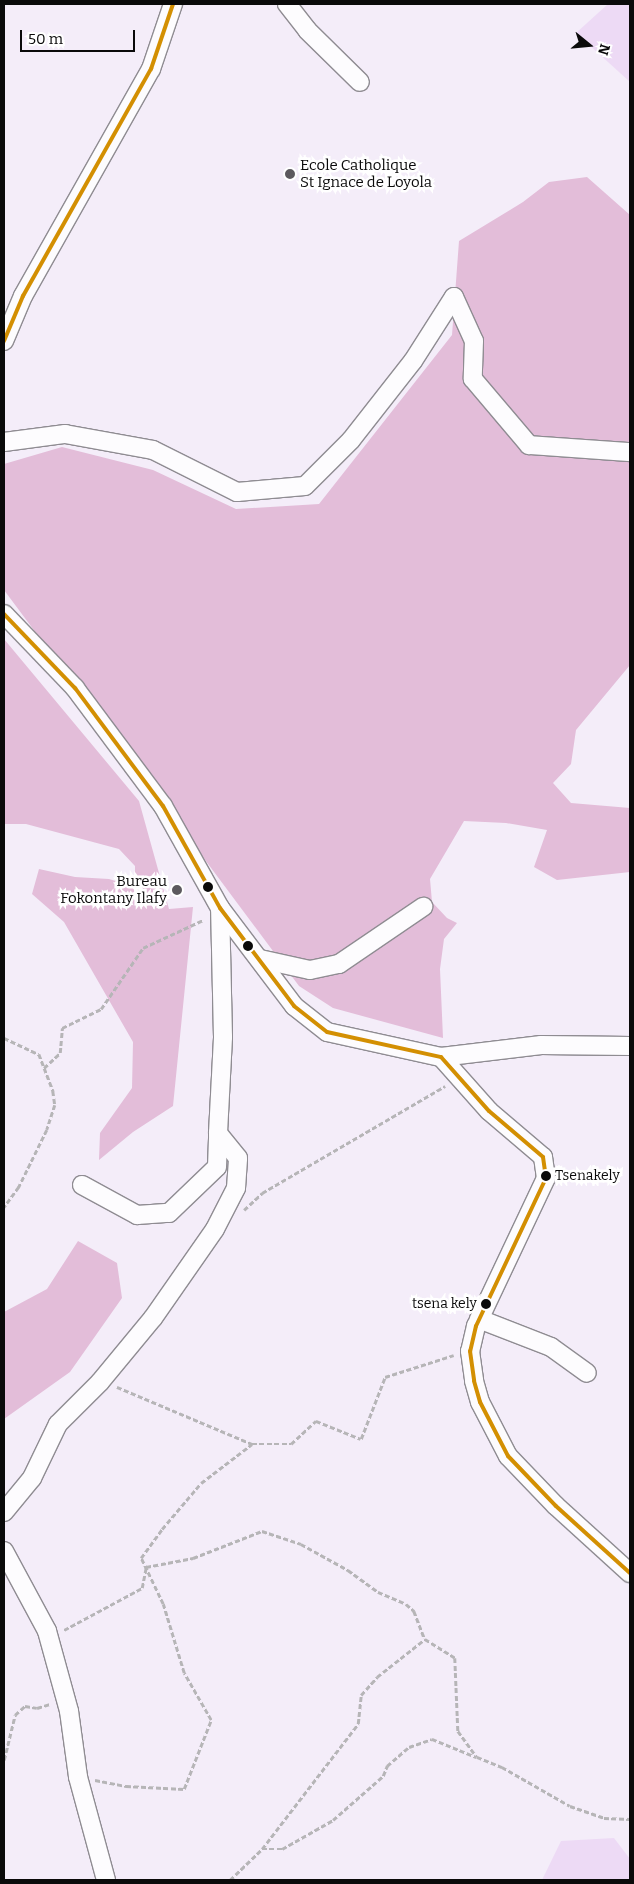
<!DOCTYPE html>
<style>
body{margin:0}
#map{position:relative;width:634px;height:1884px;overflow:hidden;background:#f4edf9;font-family:Bitter,serif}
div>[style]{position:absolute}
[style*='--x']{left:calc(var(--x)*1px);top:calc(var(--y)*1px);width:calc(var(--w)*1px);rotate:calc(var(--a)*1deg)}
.farmland>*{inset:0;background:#eddaf5}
.forest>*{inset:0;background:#e3bdd9}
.path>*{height:2.5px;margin-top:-1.25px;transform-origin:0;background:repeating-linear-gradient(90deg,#b6b5b7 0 5px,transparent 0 7.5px)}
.roads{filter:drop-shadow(1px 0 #8f8c92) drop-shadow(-1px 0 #8f8c92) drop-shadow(0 1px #8f8c92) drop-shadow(0 -1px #8f8c92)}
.minor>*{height:18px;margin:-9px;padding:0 9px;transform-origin:9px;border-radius:9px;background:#fdfcfe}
.bus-1>*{height:4px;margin:-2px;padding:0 2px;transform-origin:2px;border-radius:2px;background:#d38f02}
.dots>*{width:14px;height:14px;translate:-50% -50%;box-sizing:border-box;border:2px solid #fff;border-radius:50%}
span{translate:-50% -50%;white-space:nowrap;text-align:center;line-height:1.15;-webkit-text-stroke:5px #fff;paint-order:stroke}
.bus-label{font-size:14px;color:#0a0a0a}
.left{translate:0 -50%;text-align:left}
.right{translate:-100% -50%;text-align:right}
.poi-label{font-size:15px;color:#0a0a0a}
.frame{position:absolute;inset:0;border:5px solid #0a0a0a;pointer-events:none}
.north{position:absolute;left:564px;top:20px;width:50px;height:50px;-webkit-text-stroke:4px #fff;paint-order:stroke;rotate:107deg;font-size:14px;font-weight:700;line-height:20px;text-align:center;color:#0a0a0a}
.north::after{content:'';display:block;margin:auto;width:18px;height:22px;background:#0a0a0a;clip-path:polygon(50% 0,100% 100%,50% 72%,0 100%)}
.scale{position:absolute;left:20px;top:30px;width:115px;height:22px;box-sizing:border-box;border:2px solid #0a0a0a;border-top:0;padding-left:6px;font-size:15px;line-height:18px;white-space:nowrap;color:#0a0a0a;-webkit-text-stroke:4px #fff;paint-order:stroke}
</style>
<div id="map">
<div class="farmland">
<i style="clip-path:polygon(608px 4px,630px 4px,630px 82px,576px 33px)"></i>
<i style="clip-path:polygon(614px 1838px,630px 1859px,630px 1880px,542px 1880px,561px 1841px)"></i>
</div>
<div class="forest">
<i style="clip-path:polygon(587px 177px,630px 215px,630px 665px,576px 730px,571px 764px,553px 783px,571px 803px,630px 808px,630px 872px,557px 880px,534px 867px,547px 830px,506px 823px,464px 821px,430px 879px,432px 902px,447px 918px,457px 923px,444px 939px,440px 969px,443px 1038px,333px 1008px,299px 986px,4px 590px,4px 464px,62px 447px,153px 470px,236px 509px,319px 504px,452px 335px,459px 241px,523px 202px,549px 182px)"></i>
<i style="clip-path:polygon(4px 639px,139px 801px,169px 909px,193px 907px,173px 1106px,133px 1132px,99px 1160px,100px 1133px,132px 1088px,133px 1042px,64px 922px,32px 894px,39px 869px,75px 877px,109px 879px,135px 887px,135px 866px,119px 849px,26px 824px,4px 824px)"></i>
<i style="clip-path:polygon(78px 1241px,117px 1263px,122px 1298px,70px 1372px,4px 1419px,4px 1312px,47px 1289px)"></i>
</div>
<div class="path">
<i style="--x:4;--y:1038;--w:38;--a:25"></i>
<i style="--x:39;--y:1054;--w:40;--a:69"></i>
<i style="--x:53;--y:1091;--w:14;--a:82"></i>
<i style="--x:55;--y:1105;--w:26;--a:108"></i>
<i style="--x:47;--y:1130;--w:64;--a:116.2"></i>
<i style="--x:19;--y:1187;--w:26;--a:126"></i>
<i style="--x:44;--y:1068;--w:22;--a:-43"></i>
<i style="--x:60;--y:1053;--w:25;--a:-85"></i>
<i style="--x:62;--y:1028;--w:43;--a:-26"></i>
<i style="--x:101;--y:1009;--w:74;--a:-55.5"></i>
<i style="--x:143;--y:948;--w:66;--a:-25"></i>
<i style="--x:244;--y:1210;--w:25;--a:-43"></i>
<i style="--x:262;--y:1193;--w:212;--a:-30.3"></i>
<i style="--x:117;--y:1387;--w:147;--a:22.9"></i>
<i style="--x:64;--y:1630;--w:89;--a:-28.3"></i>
<i style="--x:142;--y:1588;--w:21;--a:-79"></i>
<i style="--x:146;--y:1567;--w:48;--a:-10.8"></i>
<i style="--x:193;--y:1558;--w:74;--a:-21.4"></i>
<i style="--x:262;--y:1531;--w:41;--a:18.4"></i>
<i style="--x:301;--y:1544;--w:54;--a:29"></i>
<i style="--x:348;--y:1570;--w:37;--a:36"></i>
<i style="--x:378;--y:1592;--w:30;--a:23"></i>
<i style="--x:406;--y:1604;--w:11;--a:41"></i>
<i style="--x:414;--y:1611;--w:30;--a:69"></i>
<i style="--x:4;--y:1760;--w:46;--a:-76.3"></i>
<i style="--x:15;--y:1715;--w:13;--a:-42"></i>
<i style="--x:25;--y:1706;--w:12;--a:9"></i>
<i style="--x:37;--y:1708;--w:14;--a:-17"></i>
<i style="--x:95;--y:1780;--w:32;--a:11"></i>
<i style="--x:126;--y:1786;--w:58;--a:3"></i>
<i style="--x:184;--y:1789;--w:74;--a:-68.6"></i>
<i style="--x:211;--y:1720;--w:54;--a:-119.9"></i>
<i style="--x:184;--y:1673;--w:72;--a:-106.9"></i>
<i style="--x:163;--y:1604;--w:51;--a:-115.6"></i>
<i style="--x:141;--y:1558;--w:36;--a:-54"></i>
<i style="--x:162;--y:1529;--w:60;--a:-49.7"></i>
<i style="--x:201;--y:1483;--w:64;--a:-37.4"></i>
<i style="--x:252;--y:1444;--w:39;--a:0"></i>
<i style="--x:291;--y:1444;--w:34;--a:-43"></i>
<i style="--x:316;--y:1421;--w:48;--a:21.8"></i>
<i style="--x:361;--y:1439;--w:66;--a:-68.8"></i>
<i style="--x:385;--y:1377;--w:72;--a:-17.7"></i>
<i style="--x:262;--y:1849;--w:20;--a:0"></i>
<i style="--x:282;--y:1849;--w:59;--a:-29.6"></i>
<i style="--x:333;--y:1820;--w:67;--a:-41.3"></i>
<i style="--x:383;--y:1776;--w:11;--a:-68"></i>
<i style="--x:387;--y:1766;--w:29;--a:-41"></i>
<i style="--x:409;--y:1747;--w:24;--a:-19"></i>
<i style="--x:432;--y:1739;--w:48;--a:22.2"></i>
<i style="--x:230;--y:1880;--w:45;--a:-44.1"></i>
<i style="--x:262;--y:1849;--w:158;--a:-52.5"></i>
<i style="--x:358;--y:1724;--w:29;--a:-84"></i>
<i style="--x:361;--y:1695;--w:24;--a:-48"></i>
<i style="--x:377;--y:1677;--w:61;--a:-38.4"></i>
<i style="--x:425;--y:1639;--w:36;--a:32"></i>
<i style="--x:455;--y:1658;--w:73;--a:87.6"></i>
<i style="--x:458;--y:1731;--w:32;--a:54"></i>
<i style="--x:477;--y:1757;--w:27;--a:22"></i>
<i style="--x:502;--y:1767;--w:78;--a:29.8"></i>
<i style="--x:570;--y:1806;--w:36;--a:19"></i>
<i style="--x:604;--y:1818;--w:26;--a:2"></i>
</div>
<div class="roads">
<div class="minor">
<i style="--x:287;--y:4;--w:33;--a:52"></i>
<i style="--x:307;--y:30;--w:74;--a:44.5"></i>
<i style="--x:4;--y:341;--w:49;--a:-67.1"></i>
<i style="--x:23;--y:296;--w:261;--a:-60.6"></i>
<i style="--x:151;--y:69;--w:69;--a:-71.3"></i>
<i style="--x:4;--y:442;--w:62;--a:-7.5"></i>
<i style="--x:65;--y:434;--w:89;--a:10.3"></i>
<i style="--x:153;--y:450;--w:94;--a:26.6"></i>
<i style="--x:237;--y:492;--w:68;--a:-5"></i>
<i style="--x:305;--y:486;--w:65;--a:-45"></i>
<i style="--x:351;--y:440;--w:100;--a:-51.9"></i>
<i style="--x:413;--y:361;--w:76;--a:-57.4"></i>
<i style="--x:454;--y:297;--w:48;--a:65.6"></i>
<i style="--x:474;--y:341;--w:38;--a:92"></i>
<i style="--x:473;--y:379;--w:87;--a:49.7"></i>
<i style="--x:529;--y:445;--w:101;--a:4"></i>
<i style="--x:4;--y:614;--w:103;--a:46.2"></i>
<i style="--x:75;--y:688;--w:147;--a:53.3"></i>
<i style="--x:163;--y:806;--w:117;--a:60.8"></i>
<i style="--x:220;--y:908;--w:123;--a:52.9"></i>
<i style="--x:294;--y:1006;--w:42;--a:38.2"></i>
<i style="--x:327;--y:1032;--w:117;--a:12.4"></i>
<i style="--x:441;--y:1057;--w:72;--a:48.4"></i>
<i style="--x:489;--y:1111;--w:71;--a:40.4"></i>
<i style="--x:543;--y:1157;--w:21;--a:82"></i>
<i style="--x:546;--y:1178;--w:164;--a:115.3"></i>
<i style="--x:476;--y:1326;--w:26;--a:103"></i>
<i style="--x:470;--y:1351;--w:30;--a:82"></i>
<i style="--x:474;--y:1381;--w:22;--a:74"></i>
<i style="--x:480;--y:1402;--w:61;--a:62.6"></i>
<i style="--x:508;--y:1456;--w:69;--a:46.2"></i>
<i style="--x:556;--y:1506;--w:100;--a:42.2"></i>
<i style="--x:260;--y:959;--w:51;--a:12.4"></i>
<i style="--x:310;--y:970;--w:30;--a:-12"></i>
<i style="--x:339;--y:964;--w:102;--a:-34.2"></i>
<i style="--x:441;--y:1057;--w:101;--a:-6.8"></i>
<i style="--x:541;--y:1045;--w:89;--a:0.6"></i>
<i style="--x:82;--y:1185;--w:63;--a:28.6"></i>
<i style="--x:137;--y:1215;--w:32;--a:-4"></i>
<i style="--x:169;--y:1213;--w:66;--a:-43.8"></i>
<i style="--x:217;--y:1167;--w:34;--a:-88"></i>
<i style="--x:479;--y:1319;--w:77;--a:21.3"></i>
<i style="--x:551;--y:1347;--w:44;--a:35.8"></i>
<i style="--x:4;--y:1512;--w:44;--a:-50.5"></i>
<i style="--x:32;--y:1478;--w:60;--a:-64.3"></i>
<i style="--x:58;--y:1424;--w:59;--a:-45"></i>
<i style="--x:100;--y:1382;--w:83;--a:-50.4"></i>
<i style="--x:153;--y:1318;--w:108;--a:-55.1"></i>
<i style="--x:215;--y:1229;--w:46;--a:-62.9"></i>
<i style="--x:236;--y:1188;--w:30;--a:-86"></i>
<i style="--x:238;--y:1158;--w:32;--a:-129"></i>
<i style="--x:218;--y:1133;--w:96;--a:-87"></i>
<i style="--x:223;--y:1037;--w:129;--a:-91.3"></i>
<i style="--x:4;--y:1551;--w:91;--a:61.7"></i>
<i style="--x:47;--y:1631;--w:83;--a:74.6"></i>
<i style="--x:69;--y:1711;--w:67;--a:82.2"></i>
<i style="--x:78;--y:1777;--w:107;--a:74.8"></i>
</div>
</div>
<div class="bus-1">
<i style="--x:4;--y:341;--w:49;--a:-67.1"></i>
<i style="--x:23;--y:296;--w:261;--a:-60.6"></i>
<i style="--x:151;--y:69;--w:69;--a:-71.3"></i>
<i style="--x:4;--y:614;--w:103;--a:46.2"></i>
<i style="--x:75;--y:688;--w:147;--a:53.3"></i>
<i style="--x:163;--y:806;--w:117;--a:60.8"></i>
<i style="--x:220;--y:908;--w:123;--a:52.9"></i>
<i style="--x:294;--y:1006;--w:42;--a:38.2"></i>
<i style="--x:327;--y:1032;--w:117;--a:12.4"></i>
<i style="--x:441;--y:1057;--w:72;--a:48.4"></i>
<i style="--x:489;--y:1111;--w:71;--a:40.4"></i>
<i style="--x:543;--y:1157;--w:21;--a:82"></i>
<i style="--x:546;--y:1178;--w:164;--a:115.3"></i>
<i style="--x:476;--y:1326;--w:26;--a:103"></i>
<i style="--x:470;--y:1351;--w:30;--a:82"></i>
<i style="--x:474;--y:1381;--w:22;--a:74"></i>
<i style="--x:480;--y:1402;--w:61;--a:62.6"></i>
<i style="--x:508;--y:1456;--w:69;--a:46.2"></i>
<i style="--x:556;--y:1506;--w:100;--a:42.2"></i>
</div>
<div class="dots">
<i style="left:290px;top:174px;background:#5c595e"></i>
<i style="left:208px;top:887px;background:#0a0a0a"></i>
<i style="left:177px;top:890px;background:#5c595e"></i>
<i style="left:248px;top:946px;background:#0a0a0a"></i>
<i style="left:546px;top:1176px;background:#0a0a0a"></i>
<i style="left:486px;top:1304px;background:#0a0a0a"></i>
</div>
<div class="bus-label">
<span class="left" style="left:555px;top:1176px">Tsenakely</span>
<span class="right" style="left:477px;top:1304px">tsena kely</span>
</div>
<div class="poi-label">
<span class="left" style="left:300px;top:174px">Ecole Catholique<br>St Ignace de Loyola</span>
<span class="right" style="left:167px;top:890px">Bureau<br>Fokontany Ilafy</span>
</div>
<div class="frame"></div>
<div class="north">N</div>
<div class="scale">50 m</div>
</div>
